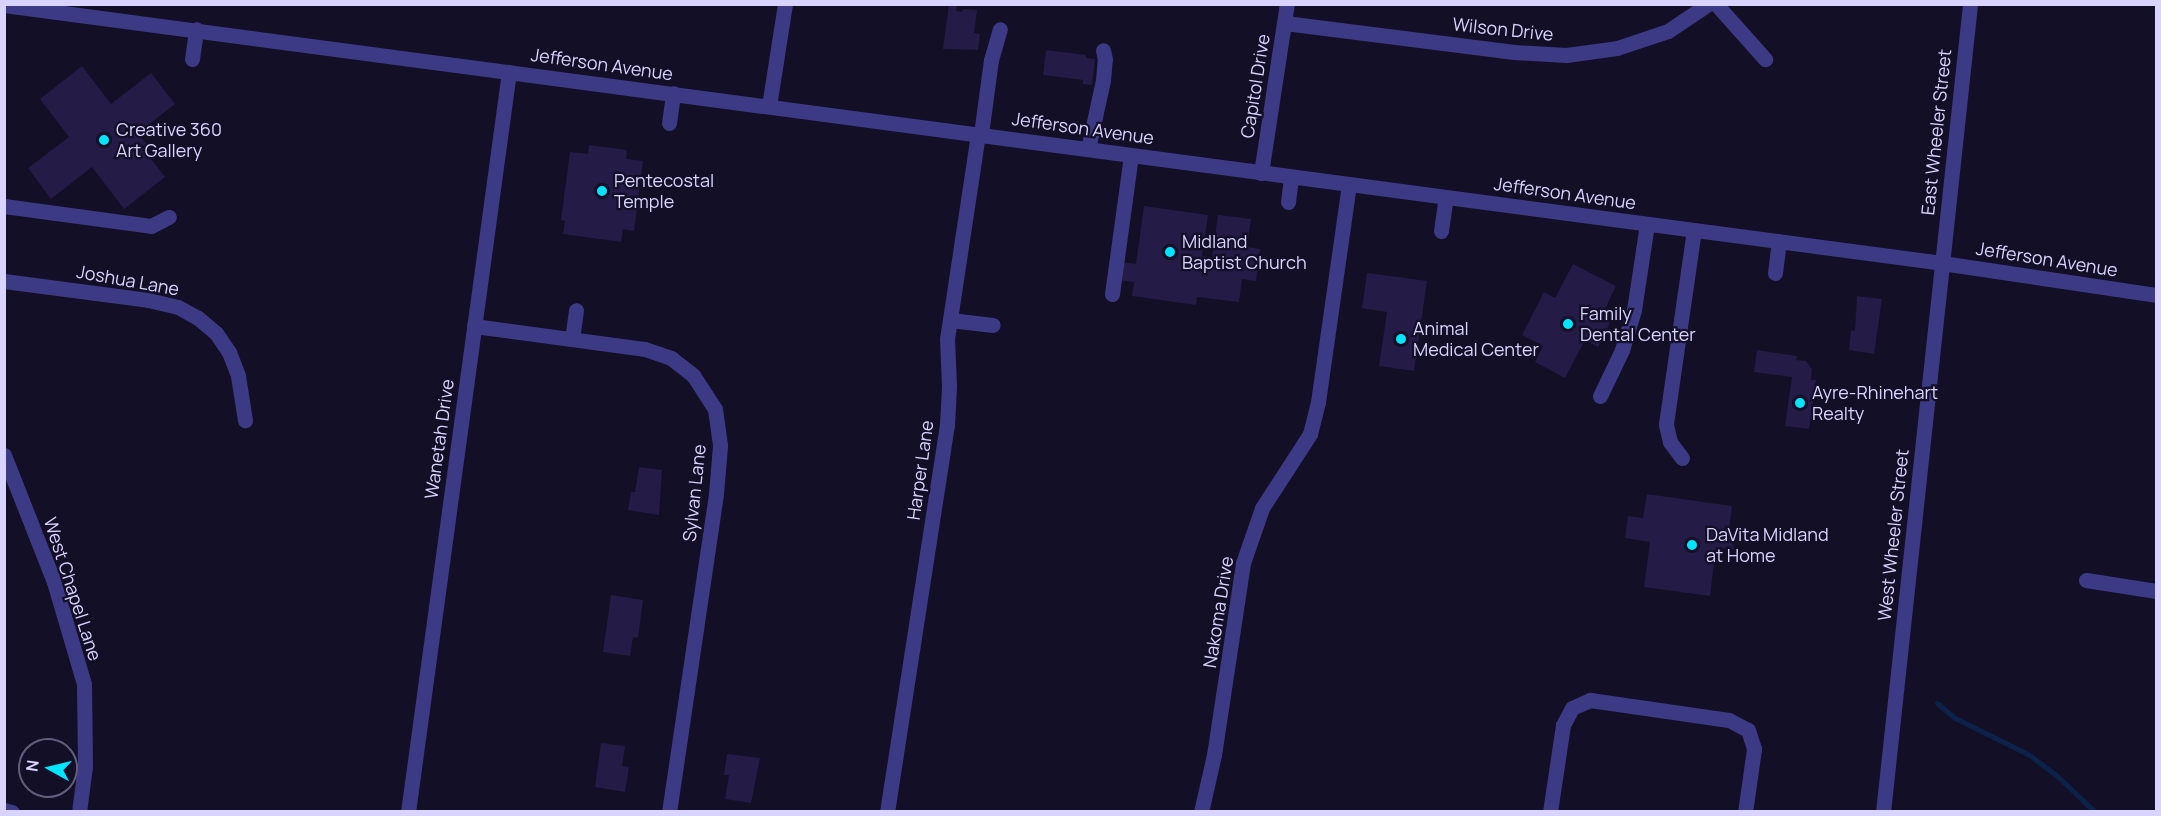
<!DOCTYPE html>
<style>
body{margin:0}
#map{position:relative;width:2161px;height:816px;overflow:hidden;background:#130f26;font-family:Manrope,sans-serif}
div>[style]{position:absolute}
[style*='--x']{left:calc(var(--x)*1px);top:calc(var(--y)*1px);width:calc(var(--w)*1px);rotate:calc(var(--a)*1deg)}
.stream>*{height:5px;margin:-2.5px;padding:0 2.5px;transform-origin:2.5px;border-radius:2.5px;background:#0c2248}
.building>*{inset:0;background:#241b47}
.minor>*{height:15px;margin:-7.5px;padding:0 7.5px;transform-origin:7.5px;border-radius:7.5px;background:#3d3a85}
.dots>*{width:16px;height:16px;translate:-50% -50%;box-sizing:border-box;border:3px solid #130f26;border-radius:50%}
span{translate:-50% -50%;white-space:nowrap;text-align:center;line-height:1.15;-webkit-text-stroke:4.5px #130f26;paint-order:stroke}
.street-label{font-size:18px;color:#d9d4ff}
.poi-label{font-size:18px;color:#d9d4ff}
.left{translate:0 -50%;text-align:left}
.frame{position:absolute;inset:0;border:6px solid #d9d4ff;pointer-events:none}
.north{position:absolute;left:18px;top:738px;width:60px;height:60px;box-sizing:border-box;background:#130f26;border:2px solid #625e7d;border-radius:50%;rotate:278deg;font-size:16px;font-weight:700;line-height:24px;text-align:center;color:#d9d4ff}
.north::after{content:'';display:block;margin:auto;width:21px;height:27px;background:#00e5ff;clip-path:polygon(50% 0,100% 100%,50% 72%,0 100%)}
</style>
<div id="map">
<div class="stream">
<i style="--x:1937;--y:703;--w:23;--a:40"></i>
<i style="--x:1955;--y:718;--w:81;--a:26.3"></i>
<i style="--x:2028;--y:754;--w:34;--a:37"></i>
<i style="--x:2055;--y:774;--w:55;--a:43.5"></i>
</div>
<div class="building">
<i style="clip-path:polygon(949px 4px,957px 4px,956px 11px,962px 12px,963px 9px,977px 10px,974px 33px,980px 34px,978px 50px,943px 49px)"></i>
<i style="clip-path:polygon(1046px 50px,1086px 55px,1086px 58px,1095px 59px,1092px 85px,1083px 84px,1083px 80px,1043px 75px)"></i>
<i style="clip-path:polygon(82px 66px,111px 104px,151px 73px,175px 104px,138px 133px,146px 144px,142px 147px,165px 177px,124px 209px,92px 167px,51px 199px,28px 168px,69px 137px,40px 99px)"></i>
<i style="clip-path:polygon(589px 145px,627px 150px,626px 159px,643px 161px,634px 231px,623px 229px,621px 242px,563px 234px,565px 221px,561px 220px,570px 152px,588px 154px)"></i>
<i style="clip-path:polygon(1144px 206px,1208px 215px,1202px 256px,1212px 257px,1218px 215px,1251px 219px,1247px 247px,1260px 249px,1256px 281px,1242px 279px,1239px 302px,1197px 297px,1196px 305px,1132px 296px,1134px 282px,1116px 280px,1119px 262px,1136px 264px)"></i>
<i style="clip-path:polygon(1573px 264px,1616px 286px,1605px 309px,1614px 314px,1598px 347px,1585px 340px,1565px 378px,1535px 362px,1543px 346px,1522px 335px,1544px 292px,1555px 298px)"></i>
<i style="clip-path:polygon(1367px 273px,1427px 281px,1414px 371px,1379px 366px,1387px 312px,1362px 308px)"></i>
<i style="clip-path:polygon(1857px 296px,1882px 299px,1874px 354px,1849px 350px,1851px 330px,1855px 331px)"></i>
<i style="clip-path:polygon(1757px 350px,1797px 356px,1796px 360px,1806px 361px,1812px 369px,1811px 380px,1816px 380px,1809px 429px,1785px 426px,1792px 377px,1754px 372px)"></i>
<i style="clip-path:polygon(639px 467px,662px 470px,659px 515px,628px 510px,631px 492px,635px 492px)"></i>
<i style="clip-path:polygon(1647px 494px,1732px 506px,1728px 538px,1735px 539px,1733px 550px,1716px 547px,1710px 596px,1644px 587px,1650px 542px,1625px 538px,1628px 516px,1643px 518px)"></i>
<i style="clip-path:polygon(611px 595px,643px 600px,638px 638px,633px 637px,630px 656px,603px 652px)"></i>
<i style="clip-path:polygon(601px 743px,625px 746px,622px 766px,629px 767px,625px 792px,595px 787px)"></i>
<i style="clip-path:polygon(727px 754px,760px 758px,751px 803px,725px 799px,729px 775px,724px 775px)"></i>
</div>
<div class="minor">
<i style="--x:1716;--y:4;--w:74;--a:48.3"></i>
<i style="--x:4;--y:5;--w:1955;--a:7.58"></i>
<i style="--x:1942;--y:263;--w:216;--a:8.5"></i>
<i style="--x:1285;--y:23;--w:231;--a:7.2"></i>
<i style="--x:1514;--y:52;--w:52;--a:3.3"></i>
<i style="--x:1566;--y:55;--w:51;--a:-7.8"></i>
<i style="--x:1617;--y:48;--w:54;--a:-18.4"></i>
<i style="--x:1668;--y:31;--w:48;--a:-34"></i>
<i style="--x:192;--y:59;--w:30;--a:-82"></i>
<i style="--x:769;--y:106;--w:103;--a:-81.1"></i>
<i style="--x:669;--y:123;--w:30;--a:-82"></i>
<i style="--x:981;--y:134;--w:75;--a:-82.3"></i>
<i style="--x:991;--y:60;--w:32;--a:-74"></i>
<i style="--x:1088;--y:149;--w:71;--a:-77.7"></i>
<i style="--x:1103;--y:80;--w:21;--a:-85"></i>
<i style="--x:1105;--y:59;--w:9;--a:-103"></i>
<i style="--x:1261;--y:173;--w:171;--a:-81.3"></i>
<i style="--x:1288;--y:202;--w:25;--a:-83"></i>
<i style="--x:4;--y:206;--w:148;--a:7.7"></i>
<i style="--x:151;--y:226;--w:20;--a:-27"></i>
<i style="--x:1441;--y:231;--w:34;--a:-82"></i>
<i style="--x:1775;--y:273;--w:32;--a:-83"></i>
<i style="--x:4;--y:281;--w:145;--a:7.5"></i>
<i style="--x:148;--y:300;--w:31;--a:13"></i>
<i style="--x:178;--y:307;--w:23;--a:29"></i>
<i style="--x:198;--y:318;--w:23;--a:40"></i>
<i style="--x:216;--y:333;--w:23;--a:56"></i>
<i style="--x:229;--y:352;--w:26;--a:69"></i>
<i style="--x:238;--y:376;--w:45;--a:81"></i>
<i style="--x:1112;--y:294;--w:140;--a:-82.2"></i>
<i style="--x:950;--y:320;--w:43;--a:6.6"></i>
<i style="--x:474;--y:326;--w:173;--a:7.7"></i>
<i style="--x:645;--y:349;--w:28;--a:19"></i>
<i style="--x:671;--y:358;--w:28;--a:38"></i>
<i style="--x:693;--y:375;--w:40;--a:57.1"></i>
<i style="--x:715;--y:409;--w:37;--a:82"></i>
<i style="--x:720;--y:446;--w:48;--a:94.8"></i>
<i style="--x:716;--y:494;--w:321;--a:98.4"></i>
<i style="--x:572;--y:339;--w:29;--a:-82"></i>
<i style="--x:1600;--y:396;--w:51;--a:-64.4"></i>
<i style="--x:1622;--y:350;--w:42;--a:-73.3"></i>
<i style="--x:1634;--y:310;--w:87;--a:-81.4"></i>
<i style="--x:4;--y:455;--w:136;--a:68.5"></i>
<i style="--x:54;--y:582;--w:106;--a:73.6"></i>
<i style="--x:84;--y:684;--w:82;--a:89.3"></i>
<i style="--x:85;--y:766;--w:46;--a:97.4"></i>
<i style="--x:1682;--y:458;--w:20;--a:-127"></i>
<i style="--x:1670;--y:442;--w:18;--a:-103"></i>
<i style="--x:1666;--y:424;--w:196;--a:-81.8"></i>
<i style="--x:2086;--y:580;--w:71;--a:8.9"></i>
<i style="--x:4;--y:810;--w:8;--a:14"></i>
<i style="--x:408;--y:812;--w:747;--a:-82.23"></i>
<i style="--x:887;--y:812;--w:392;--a:-81.2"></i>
<i style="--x:947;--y:425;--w:39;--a:-87"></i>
<i style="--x:949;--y:386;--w:47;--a:-92.4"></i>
<i style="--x:947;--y:339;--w:208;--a:-81.4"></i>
<i style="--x:1201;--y:812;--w:58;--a:-77.2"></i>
<i style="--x:1214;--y:755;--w:194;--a:-81.4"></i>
<i style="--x:1243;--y:563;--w:58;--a:-70.9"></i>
<i style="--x:1262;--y:508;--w:88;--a:-57"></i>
<i style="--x:1310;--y:434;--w:33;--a:-76"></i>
<i style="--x:1318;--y:402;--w:219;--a:-81.9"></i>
<i style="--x:1550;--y:812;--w:88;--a:-81.5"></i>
<i style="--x:1563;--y:725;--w:19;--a:-62"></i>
<i style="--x:1572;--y:708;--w:20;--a:-24"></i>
<i style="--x:1590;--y:700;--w:140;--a:8.2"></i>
<i style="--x:1729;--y:720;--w:21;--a:28"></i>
<i style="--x:1748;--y:730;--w:20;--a:72"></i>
<i style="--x:1754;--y:749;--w:64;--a:98.1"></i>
<i style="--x:1883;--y:812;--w:813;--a:-83.85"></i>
</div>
<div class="dots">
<i style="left:104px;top:140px;background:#00e5ff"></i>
<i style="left:602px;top:191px;background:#00e5ff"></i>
<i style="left:1170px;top:252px;background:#00e5ff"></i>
<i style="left:1568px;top:324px;background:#00e5ff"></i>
<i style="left:1401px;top:339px;background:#00e5ff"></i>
<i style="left:1800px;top:403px;background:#00e5ff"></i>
<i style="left:1692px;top:545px;background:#00e5ff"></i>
</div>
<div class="street-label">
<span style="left:1503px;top:29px;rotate:6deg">Wilson Drive</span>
<span style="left:602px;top:64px;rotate:8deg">Jefferson Avenue</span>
<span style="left:1255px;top:86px;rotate:-81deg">Capitol Drive</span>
<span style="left:1083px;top:128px;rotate:8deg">Jefferson Avenue</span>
<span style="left:1936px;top:132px;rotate:-84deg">East Wheeler Street</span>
<span style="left:1565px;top:193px;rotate:8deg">Jefferson Avenue</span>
<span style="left:2047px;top:259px;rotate:9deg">Jefferson Avenue</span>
<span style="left:128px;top:280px;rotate:10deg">Joshua Lane</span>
<span style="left:439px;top:439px;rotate:-82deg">Wanetah Drive</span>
<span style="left:920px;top:470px;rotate:-82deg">Harper Lane</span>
<span style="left:694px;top:493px;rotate:-84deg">Sylvan Lane</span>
<span style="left:1893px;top:535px;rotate:-84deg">West Wheeler Street</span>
<span style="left:73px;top:589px;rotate:72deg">West Chapel Lane</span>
<span style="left:1218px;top:612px;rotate:-81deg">Nakoma Drive</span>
</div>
<div class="poi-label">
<span class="left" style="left:116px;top:140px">Creative 360<br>Art Gallery</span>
<span class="left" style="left:614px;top:191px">Pentecostal<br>Temple</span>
<span class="left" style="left:1182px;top:252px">Midland<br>Baptist Church</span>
<span class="left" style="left:1580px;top:324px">Family<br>Dental Center</span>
<span class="left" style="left:1413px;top:339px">Animal<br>Medical Center</span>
<span class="left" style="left:1812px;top:403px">Ayre-Rhinehart<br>Realty</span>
<span class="left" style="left:1706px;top:545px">DaVita Midland<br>at Home</span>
</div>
<div class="frame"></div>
<div class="north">N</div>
</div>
